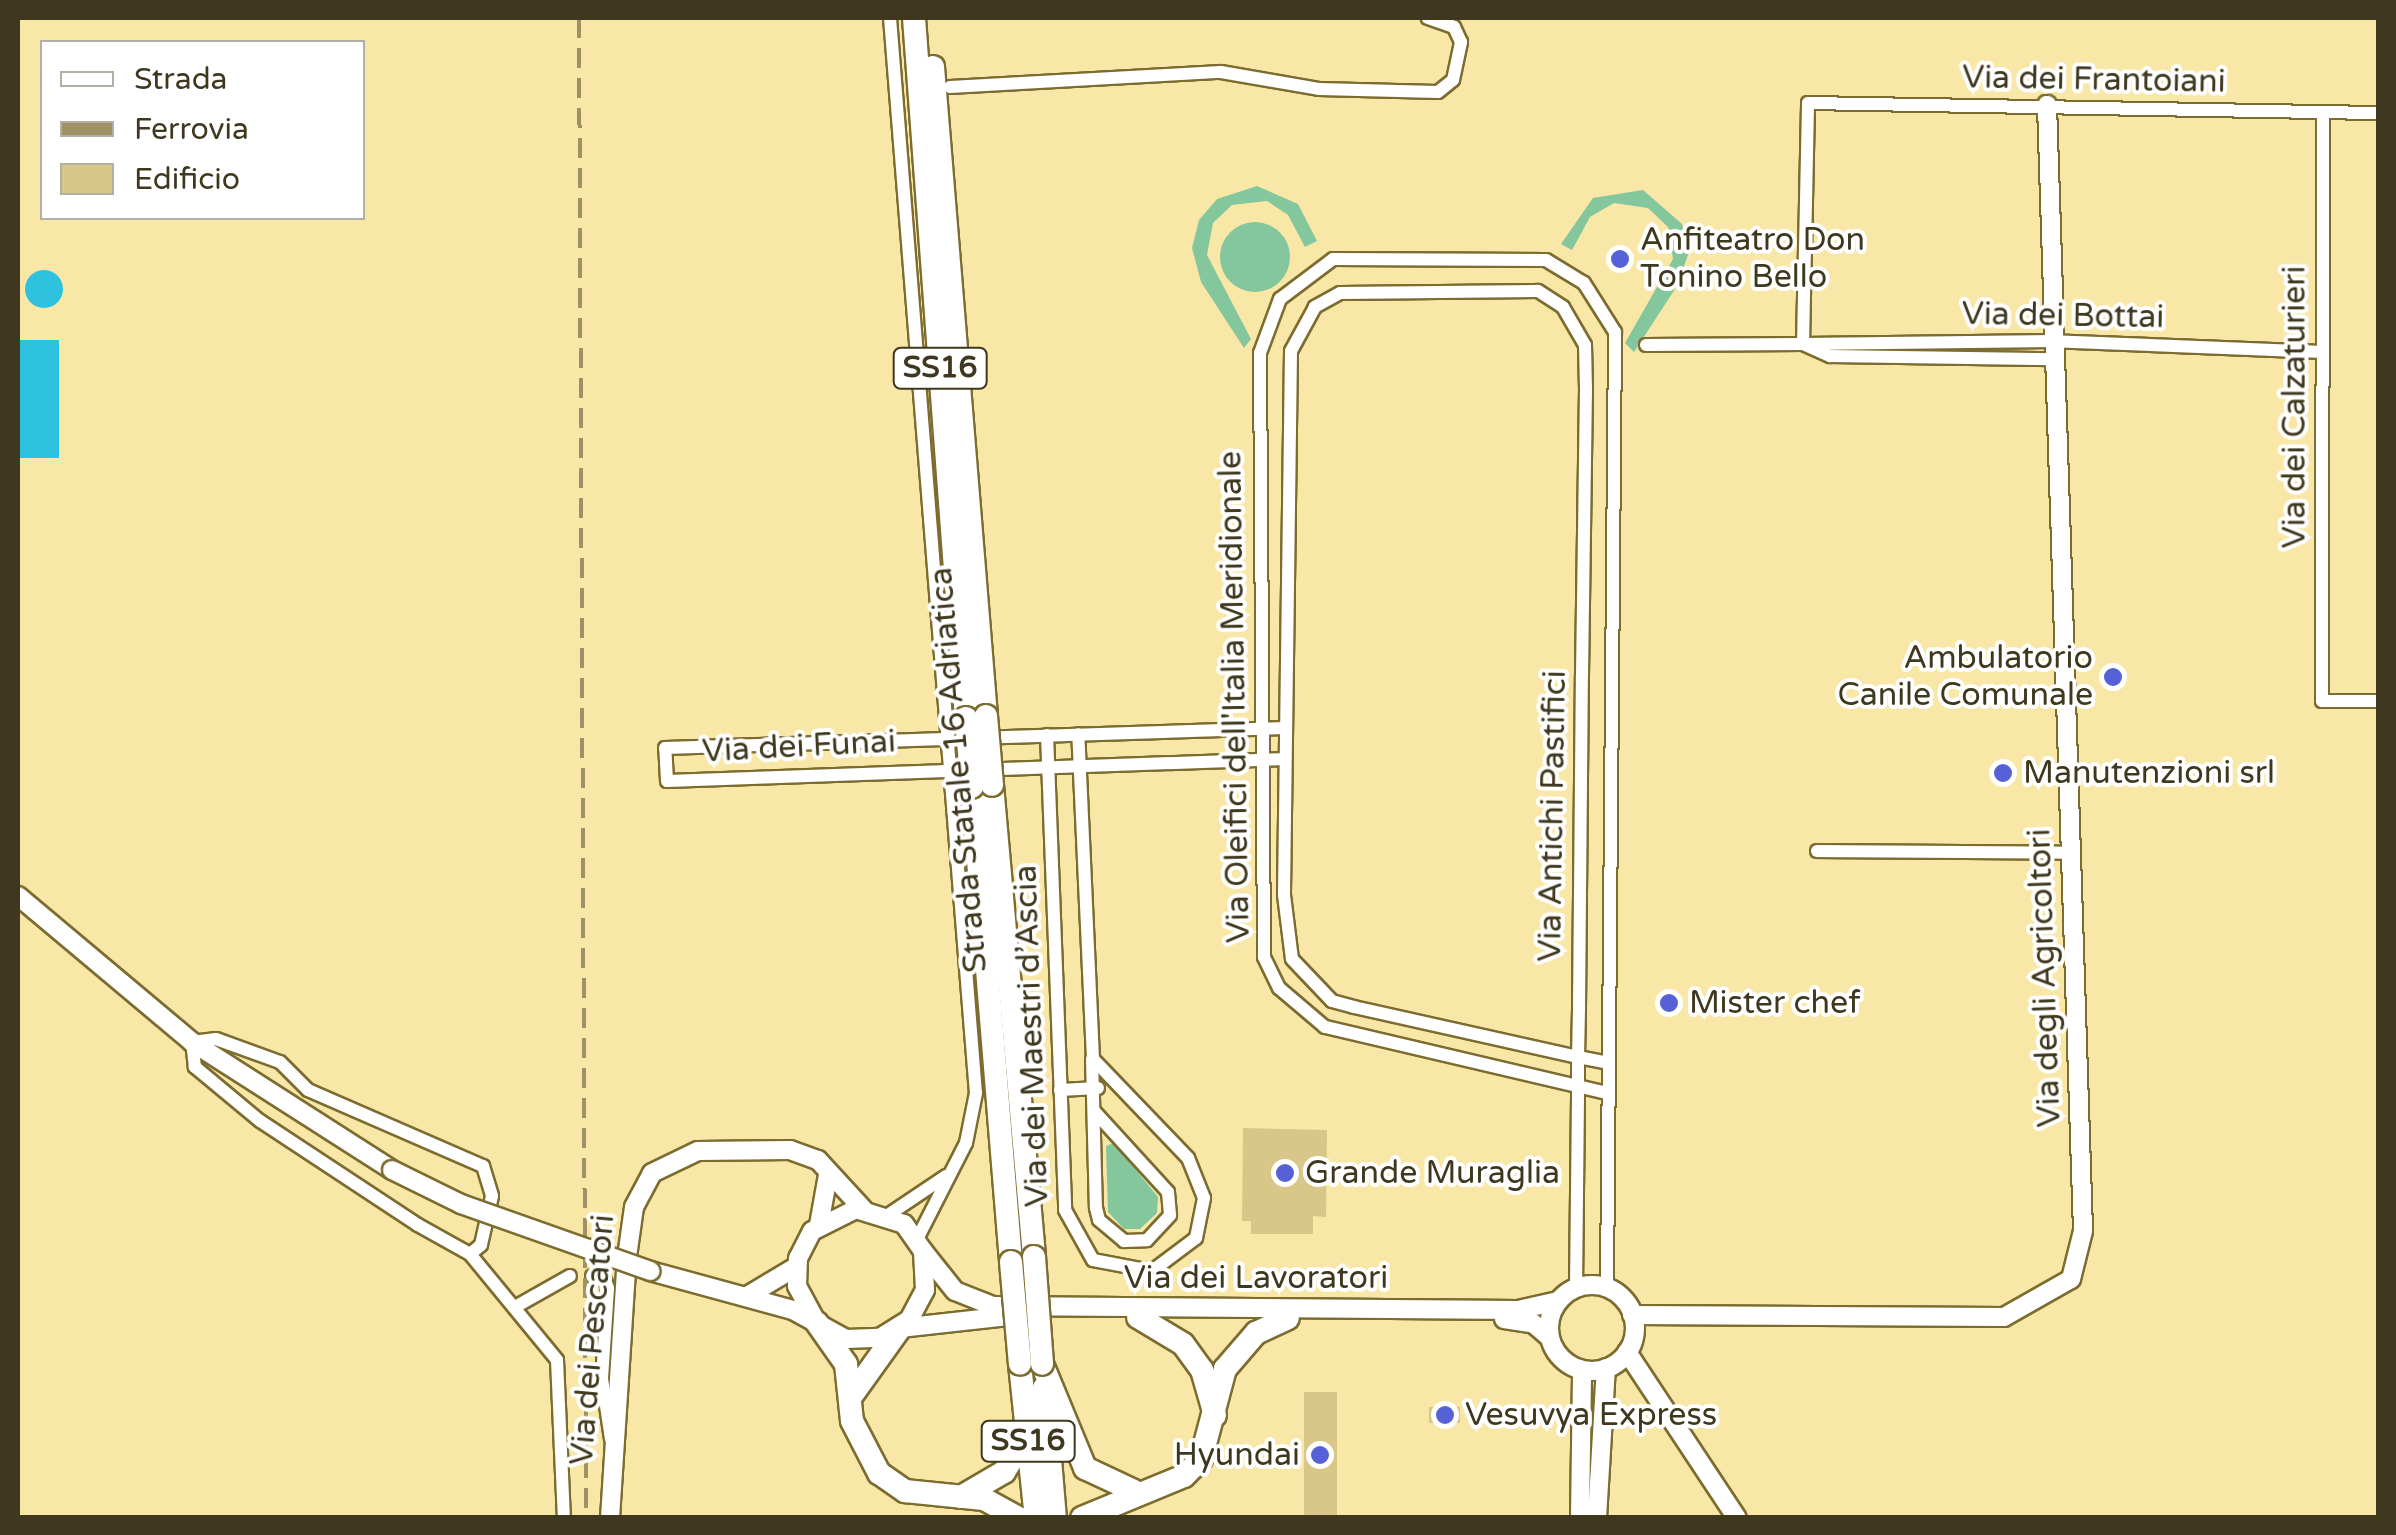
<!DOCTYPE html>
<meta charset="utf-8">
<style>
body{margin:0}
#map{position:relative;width:2396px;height:1535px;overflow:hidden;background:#f8e7a7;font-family:"Varela Round",sans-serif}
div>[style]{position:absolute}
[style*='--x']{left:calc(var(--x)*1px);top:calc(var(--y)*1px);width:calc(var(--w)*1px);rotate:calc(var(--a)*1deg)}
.green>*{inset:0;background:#85c79c}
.round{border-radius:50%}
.water>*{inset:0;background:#2ec2df;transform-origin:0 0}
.building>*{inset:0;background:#d8c788;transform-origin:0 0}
.roads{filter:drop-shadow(2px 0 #7c6c2f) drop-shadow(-2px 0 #7c6c2f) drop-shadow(0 2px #7c6c2f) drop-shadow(0 -2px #7c6c2f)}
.street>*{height:12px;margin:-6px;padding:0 6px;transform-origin:6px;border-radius:6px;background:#fff}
.secondary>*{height:18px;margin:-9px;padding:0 9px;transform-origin:9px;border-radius:9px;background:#fff}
.secondary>.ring{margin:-9px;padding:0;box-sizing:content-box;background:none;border:18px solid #fff;border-radius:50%}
.highway>*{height:22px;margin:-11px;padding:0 11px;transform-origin:11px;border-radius:11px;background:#fff}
.rail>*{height:4px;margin-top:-2px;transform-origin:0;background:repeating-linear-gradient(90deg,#9e9265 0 20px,transparent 0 30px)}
.bridges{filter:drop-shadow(2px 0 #7c6c2f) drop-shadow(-2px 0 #7c6c2f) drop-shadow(0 2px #7c6c2f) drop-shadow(0 -2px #7c6c2f)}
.secondary-bridge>*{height:18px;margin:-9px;padding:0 9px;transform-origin:9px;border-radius:9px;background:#fff}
.highway-bridge>*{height:22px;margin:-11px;padding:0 11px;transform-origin:11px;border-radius:11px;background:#fff}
.dots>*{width:28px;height:28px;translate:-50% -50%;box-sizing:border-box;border:5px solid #fff;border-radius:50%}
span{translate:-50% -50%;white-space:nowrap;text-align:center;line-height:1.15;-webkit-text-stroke:8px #fff;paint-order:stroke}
.shield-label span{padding:2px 8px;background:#fff;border:2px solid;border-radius:8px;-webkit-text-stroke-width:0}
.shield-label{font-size:30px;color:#3f381e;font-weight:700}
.street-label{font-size:32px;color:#3f381e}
.poi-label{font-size:32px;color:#3f381e}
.left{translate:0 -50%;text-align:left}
.right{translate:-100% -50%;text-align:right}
.frame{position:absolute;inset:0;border:20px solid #3f381e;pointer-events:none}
.legend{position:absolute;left:40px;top:40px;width:325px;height:180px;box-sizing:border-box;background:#fff;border:2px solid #b2afa5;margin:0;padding:12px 18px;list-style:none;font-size:30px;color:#3f381e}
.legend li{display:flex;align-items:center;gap:20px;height:50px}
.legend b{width:50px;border:2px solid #b2afa5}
</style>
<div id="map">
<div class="green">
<i style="clip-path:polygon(1257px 186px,1298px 204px,1317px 241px,1305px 247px,1288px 215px,1267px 201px,1232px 205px,1213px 223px,1207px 255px,1251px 339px,1244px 348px,1201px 282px,1192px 248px,1199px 220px,1217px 199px)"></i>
<i style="clip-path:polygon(1643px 190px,1682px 224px,1689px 252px,1677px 286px,1634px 352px,1625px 343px,1673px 259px,1668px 227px,1648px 208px,1614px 203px,1590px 217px,1572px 250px,1561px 244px,1593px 198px)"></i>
<i class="round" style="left:1220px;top:222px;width:70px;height:70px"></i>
<i style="clip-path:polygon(1114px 1143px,1158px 1197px,1157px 1213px,1140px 1229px,1124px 1229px,1108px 1212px,1106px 1146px)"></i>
</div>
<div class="water">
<i class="round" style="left:25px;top:270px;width:38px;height:38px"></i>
<i style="left:18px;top:340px;width:41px;height:118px"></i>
</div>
<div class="building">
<i style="clip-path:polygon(1243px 1128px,1327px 1130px,1326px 1217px,1313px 1216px,1313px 1234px,1251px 1234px,1251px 1221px,1242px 1221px)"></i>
<i style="left:1304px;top:1392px;width:33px;height:126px"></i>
<i style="left:1429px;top:1407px;width:31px;height:16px"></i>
</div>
<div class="roads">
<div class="street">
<i style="--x:890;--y:18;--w:1078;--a:85.43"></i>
<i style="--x:976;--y:1093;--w:51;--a:101.3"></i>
<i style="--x:966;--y:1143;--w:108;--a:117"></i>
<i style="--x:950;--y:87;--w:271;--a:-3.2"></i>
<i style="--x:1221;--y:72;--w:99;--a:9.8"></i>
<i style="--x:1319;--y:89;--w:119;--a:1.4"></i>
<i style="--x:1438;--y:92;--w:19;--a:-39"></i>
<i style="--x:1453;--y:80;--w:39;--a:-78"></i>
<i style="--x:1461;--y:42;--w:17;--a:-115"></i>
<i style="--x:1454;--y:27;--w:28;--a:-161"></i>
<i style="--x:2323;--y:113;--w:588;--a:90.1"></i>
<i style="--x:2322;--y:701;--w:56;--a:0"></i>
<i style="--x:1646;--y:345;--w:157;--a:-0.4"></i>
<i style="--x:1803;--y:344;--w:30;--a:24"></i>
<i style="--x:1830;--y:356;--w:225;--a:0.8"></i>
<i style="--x:2323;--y:352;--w:269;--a:-177.7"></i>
<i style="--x:2054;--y:341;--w:251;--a:179.3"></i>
<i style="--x:1803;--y:344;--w:241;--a:-88.8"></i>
<i style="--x:1808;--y:103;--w:570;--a:1.01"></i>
<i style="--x:1047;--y:735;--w:475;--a:87.8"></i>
<i style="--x:1065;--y:1210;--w:57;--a:60.8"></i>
<i style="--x:1093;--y:1260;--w:60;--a:10.6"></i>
<i style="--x:1152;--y:1271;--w:55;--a:-36.9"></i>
<i style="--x:1196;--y:1238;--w:41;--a:-78.7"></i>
<i style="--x:1204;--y:1198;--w:43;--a:-111.8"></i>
<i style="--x:1188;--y:1158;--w:137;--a:-133.8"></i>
<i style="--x:1093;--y:1059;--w:325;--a:-92.6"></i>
<i style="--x:1285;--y:759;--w:618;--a:177.96"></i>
<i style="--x:667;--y:781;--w:33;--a:-93"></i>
<i style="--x:665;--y:748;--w:620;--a:-1.85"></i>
<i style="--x:1817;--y:851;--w:255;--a:0.4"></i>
<i style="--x:216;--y:1039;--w:68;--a:19.8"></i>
<i style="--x:280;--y:1062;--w:40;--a:45"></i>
<i style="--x:308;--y:1090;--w:191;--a:23.5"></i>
<i style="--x:483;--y:1166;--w:31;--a:73"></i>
<i style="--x:492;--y:1196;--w:50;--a:102.7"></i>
<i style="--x:481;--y:1245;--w:14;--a:141"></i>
<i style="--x:470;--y:1254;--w:60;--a:-150.9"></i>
<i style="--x:418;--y:1225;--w:189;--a:-146.6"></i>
<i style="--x:260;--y:1121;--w:85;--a:-140.3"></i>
<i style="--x:195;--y:1067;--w:25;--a:-97"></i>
<i style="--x:192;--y:1042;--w:24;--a:-7"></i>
<i style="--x:1092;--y:1059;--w:149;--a:88.5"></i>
<i style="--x:1096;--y:1208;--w:12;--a:76"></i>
<i style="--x:1099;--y:1220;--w:33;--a:40"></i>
<i style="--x:1124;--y:1241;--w:23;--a:-2"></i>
<i style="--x:1147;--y:1240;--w:34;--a:-47"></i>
<i style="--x:1170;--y:1215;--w:23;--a:-95"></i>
<i style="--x:1168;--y:1192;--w:110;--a:-132.4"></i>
<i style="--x:1060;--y:1090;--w:38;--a:-3"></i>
<i style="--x:1607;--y:1093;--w:290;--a:-166.8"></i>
<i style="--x:1325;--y:1027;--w:60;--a:-139.7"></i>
<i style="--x:1279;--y:988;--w:34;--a:-116"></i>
<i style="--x:1264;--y:957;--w:604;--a:-90.38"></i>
<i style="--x:1260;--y:353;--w:58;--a:-69.7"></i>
<i style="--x:1280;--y:299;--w:66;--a:-37"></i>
<i style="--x:1333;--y:259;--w:213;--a:0.3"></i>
<i style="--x:1546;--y:260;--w:44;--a:31.2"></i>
<i style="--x:1584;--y:283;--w:58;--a:57.7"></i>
<i style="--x:1615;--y:332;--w:957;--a:90.48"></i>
<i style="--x:888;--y:1215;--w:70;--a:-33.9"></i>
<i style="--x:470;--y:1254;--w:137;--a:50.6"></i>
<i style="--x:557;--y:1360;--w:158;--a:87.5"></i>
<i style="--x:592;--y:1276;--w:11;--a:-5"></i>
<i style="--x:603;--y:1275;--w:14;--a:69"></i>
<i style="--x:608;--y:1288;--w:91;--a:93.8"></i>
<i style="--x:602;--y:1379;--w:61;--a:81.5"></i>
<i style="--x:1576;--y:1288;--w:201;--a:-89.4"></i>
<i style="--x:1578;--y:1087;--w:30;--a:-90"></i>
<i style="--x:1578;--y:1057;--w:49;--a:-88.8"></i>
<i style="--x:1579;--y:1008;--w:333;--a:-89.5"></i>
<i style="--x:1582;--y:675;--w:286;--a:-89.2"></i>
<i style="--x:1586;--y:389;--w:44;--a:-91.3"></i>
<i style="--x:1585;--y:345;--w:44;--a:-120.1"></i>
<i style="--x:1563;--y:307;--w:30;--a:-147"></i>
<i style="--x:1538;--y:291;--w:198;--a:179.4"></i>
<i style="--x:1340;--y:293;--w:29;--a:151"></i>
<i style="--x:1315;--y:307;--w:50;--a:118.6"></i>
<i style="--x:1291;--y:351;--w:544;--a:90.74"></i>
<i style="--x:1284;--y:895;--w:64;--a:82.9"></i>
<i style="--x:1292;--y:959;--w:58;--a:46.4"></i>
<i style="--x:1332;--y:1001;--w:23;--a:15"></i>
<i style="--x:1354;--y:1007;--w:230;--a:12.6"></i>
<i style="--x:1578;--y:1057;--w:31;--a:11"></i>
<i style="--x:515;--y:1307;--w:63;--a:-29.4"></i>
</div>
<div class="secondary">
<i style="--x:18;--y:896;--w:227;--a:40"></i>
<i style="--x:192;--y:1042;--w:237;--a:32.6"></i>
<i style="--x:819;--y:1225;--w:51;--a:-79.8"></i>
<i style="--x:923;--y:1251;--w:51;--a:51.3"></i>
<i style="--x:955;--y:1291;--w:41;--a:21.5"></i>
<i style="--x:993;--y:1306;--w:525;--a:0.44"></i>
<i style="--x:1518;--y:1310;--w:41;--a:-12.7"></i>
<i style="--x:650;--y:1271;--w:148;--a:15.3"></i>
<i style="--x:793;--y:1310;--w:60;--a:28.7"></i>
<i style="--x:846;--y:1339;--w:34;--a:-2"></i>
<i style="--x:880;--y:1338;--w:34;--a:-32"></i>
<i style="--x:909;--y:1320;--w:34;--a:-62"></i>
<i style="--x:925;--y:1290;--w:39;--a:-93"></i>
<i style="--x:923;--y:1251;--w:33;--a:-125"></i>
<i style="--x:904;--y:1224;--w:50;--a:-162.6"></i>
<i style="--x:856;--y:1209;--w:49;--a:153.4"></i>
<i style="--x:812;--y:1231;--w:30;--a:117"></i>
<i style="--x:798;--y:1258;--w:28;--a:92"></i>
<i style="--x:797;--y:1286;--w:42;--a:61.6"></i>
<i class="ring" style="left:1549px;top:1285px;width:68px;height:68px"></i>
<i style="--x:749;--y:1295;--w:55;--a:-30.8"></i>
<i style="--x:1632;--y:1315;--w:372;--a:0.3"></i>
<i style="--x:2004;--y:1317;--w:77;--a:-29.6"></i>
<i style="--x:2071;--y:1279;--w:49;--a:-76"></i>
<i style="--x:2083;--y:1231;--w:1127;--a:-91.83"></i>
<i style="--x:1504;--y:1319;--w:30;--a:9"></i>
<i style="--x:1534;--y:1324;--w:21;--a:41"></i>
<i style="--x:900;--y:1328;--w:109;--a:-6.3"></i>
<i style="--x:1627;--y:1352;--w:199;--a:56.5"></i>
<i style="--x:610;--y:1518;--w:262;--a:-86.3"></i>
<i style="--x:627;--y:1257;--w:50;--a:-82"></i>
<i style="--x:634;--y:1207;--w:38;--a:-62"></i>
<i style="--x:652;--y:1173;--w:51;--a:-25.6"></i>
<i style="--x:698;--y:1151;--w:92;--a:-0.6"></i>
<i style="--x:790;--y:1150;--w:30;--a:20"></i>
<i style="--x:818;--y:1160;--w:67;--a:47.4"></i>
<i style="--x:1580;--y:1518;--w:148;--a:-89.2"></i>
<i style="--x:1597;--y:1518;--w:150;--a:-86.6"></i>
</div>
<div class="highway">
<i style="--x:914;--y:18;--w:702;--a:85.75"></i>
<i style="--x:933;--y:67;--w:651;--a:85.33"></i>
<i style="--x:992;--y:785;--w:474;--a:84.9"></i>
<i style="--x:972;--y:787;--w:477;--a:85.3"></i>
<i style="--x:1138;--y:1317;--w:52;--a:31"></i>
<i style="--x:1183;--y:1344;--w:32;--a:54"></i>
<i style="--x:1202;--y:1370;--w:47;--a:73.9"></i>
<i style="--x:817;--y:1323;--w:50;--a:54.7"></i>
<i style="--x:846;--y:1364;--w:57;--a:84"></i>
<i style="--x:852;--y:1421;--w:59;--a:62.6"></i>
<i style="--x:879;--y:1473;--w:32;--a:35"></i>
<i style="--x:905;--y:1491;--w:79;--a:5.8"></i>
<i style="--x:984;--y:1499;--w:39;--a:29"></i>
<i style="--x:1020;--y:1364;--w:155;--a:84.1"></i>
<i style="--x:1042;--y:1364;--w:113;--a:67.5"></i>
<i style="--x:1085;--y:1468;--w:54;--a:25.1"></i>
<i style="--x:1044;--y:1388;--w:130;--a:85.2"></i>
<i style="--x:852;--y:1395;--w:82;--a:-54.4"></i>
<i style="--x:961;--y:1497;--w:50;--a:-30.2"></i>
<i style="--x:1004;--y:1472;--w:41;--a:-57.8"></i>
<i style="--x:1082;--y:1518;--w:110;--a:-22.4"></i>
<i style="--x:1184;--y:1476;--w:24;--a:-45"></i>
<i style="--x:1201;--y:1459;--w:93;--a:-75.1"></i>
<i style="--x:1225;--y:1369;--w:48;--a:-49.3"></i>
<i style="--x:1256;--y:1333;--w:35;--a:-25"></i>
</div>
</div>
<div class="rail">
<i style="--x:579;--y:18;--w:1500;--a:89.73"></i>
</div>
<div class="bridges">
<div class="secondary-bridge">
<i style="--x:392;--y:1170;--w:77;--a:26.2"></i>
<i style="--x:461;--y:1204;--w:201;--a:19.5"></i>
</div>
<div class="highway-bridge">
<i style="--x:986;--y:716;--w:69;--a:85"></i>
<i style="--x:966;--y:718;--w:69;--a:85"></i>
<i style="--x:1034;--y:1257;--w:107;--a:85.7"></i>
<i style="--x:1011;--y:1262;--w:102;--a:85"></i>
</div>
</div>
<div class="dots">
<i style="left:1620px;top:259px;background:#5661d8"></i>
<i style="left:2113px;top:677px;background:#5661d8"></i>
<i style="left:2003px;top:773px;background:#5661d8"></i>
<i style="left:1669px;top:1003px;background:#5661d8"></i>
<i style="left:1285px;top:1173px;background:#5661d8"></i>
<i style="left:1445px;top:1415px;background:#5661d8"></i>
<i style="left:1320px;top:1455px;background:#5661d8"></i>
</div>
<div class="shield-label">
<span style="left:940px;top:368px">SS16</span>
<span style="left:1028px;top:1441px">SS16</span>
</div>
<div class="street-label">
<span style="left:2094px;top:80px;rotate:1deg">Via dei Frantoiani</span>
<span style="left:2063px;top:316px;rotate:1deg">Via dei Bottai</span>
<span style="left:2295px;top:407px;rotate:-90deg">Via dei Calzaturieri</span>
<span style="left:1235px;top:697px;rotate:-91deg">Via Oleifici dell'Italia Meridionale</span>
<span style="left:799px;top:747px;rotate:-3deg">Via dei Funai</span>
<span style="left:959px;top:770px;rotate:-95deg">Strada Statale 16 Adriatica</span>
<span style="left:1553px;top:816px;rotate:-89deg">Via Antichi Pastifici</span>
<span style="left:2045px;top:978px;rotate:-92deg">Via degli Agricoltori</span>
<span style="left:1032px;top:1036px;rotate:-92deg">Via dei Maestri d’Ascia</span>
<span style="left:1256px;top:1278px">Via dei Lavoratori</span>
<span style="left:593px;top:1340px;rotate:-85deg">Via dei Pescatori</span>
</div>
<div class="poi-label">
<span class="left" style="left:1640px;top:259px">Anfiteatro Don<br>Tonino Bello</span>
<span class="right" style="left:2093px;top:677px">Ambulatorio<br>Canile Comunale</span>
<span class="left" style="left:2023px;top:773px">Manutenzioni srl</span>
<span class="left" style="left:1689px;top:1003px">Mister chef</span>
<span class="left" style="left:1305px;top:1173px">Grande Muraglia</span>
<span class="left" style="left:1465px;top:1415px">Vesuvya Express</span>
<span class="right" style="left:1300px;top:1455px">Hyundai</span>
</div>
<div class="frame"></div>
<ul class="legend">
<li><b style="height:12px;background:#fff"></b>Strada</li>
<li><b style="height:12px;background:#9e9265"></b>Ferrovia</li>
<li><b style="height:28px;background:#d8c788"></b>Edificio</li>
</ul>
</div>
